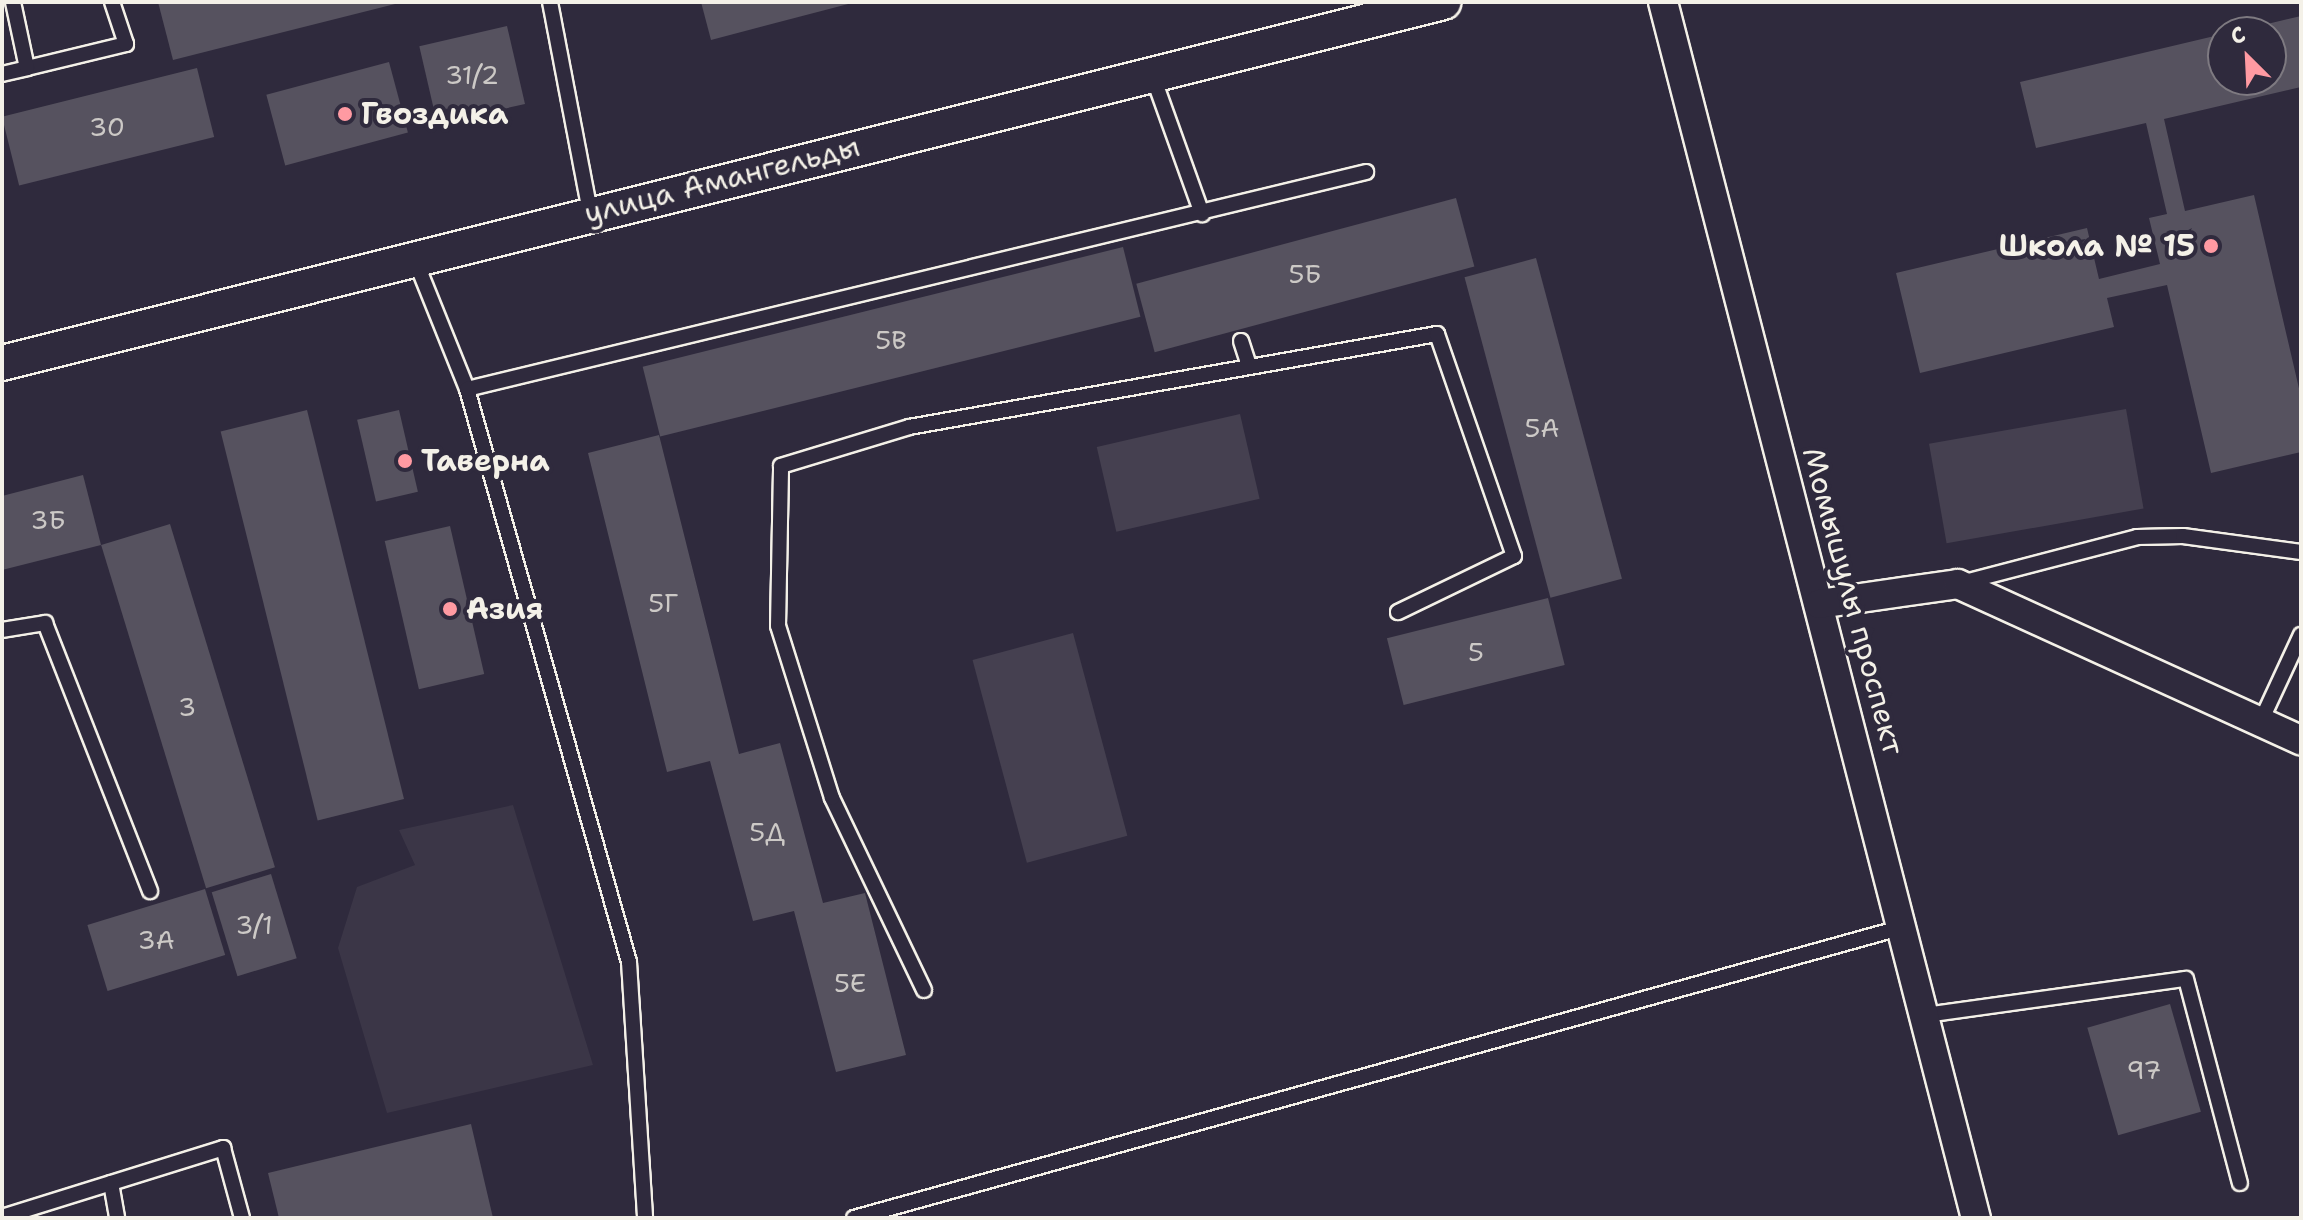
<!DOCTYPE html>
<meta charset="utf-8">
<style>
body{margin:0}
#map{position:relative;width:2303px;height:1220px;overflow:hidden;background:#2f2a3d;font-family:"Shantell Sans",sans-serif}
div>[style]{position:absolute}
[style*='--x']{left:calc(var(--x)*1px);top:calc(var(--y)*1px);width:calc(var(--w)*1px);rotate:calc(var(--a)*1deg)}
.built>*{inset:0;background:#3b3647}
.green>*{inset:0;background:#454050;transform-origin:0 0}
.building>*{inset:0;background:#56525f;transform-origin:0 0}
.roads{filter:drop-shadow(2px 0 #f4f1e8) drop-shadow(-2px 0 #f4f1e8) drop-shadow(0 2px #f4f1e8) drop-shadow(0 -2px #f4f1e8)}
.service>*{height:14px;margin:-7px;padding:0 7px;transform-origin:7px;border-radius:7px;background:#2f2a3d}
.minor>*{height:28px;margin:-14px;padding:0 14px;transform-origin:14px;border-radius:14px;background:#2f2a3d}
.tertiary>*{height:34px;margin:-17px;padding:0 17px;transform-origin:17px;border-radius:17px;background:#2f2a3d}
.dots>*{width:22px;height:22px;translate:-50% -50%;box-sizing:border-box;border:4px solid #2f2a3d;border-radius:50%}
span{translate:-50% -50%;white-space:nowrap;text-align:center;line-height:1.15;-webkit-text-stroke:8px #2f2a3d;paint-order:stroke}
.number-label{font-size:26px;color:#ccc9c6}
.number-label span{-webkit-text-stroke-width:0}
.poi-label{font-size:30px;color:#f4f1e8;font-weight:700}
.left{translate:0 -50%;text-align:left}
.right{translate:-100% -50%;text-align:right}
.street-label{font-size:30px;color:#f4f1e8}
.frame{position:absolute;inset:0;border:4px solid #f4f1e8;pointer-events:none}
.north{position:absolute;left:2207px;top:16px;width:80px;height:80px;box-sizing:border-box;background:#2f2a3d;border:2px solid #7e7a81;border-radius:50%;rotate:336deg;font-size:22px;font-weight:700;line-height:32px;text-align:center;color:#f4f1e8}
.north::after{content:'';display:block;margin:auto;width:28px;height:36px;background:#ff9aa2;clip-path:polygon(50% 0,100% 100%,50% 72%,0 100%)}
</style>
<div id="map">
<div class="built">
<i style="clip-path:polygon(513px 805px,593px 1065px,387px 1113px,338px 948px,357px 887px,415px 865px,399px 830px)"></i>
</div>
<div class="green">
<i style="left:2126px;top:409px;width:101px;height:200px;rotate:80deg"></i>
<i style="left:1240px;top:414px;width:87px;height:147px;rotate:77deg"></i>
<i style="left:1073px;top:633px;width:210px;height:104px;rotate:75deg"></i>
</div>
<div class="building">
<i style="clip-path:polygon(158px 2px,399px 2px,399px 3px,173px 60px)"></i>
<i style="clip-path:polygon(701px 2px,852px 2px,852px 3px,711px 40px)"></i>
<i style="clip-path:polygon(2301px 16px,2301px 87px,2164px 119px,2185px 211px,2254px 195px,2301px 397px,2301px 452px,2211px 473px,2167px 285px,2107px 298px,2114px 327px,1920px 373px,1896px 273px,2087px 228px,2099px 279px,2160px 264px,2149px 218px,2167px 214px,2146px 123px,2036px 148px,2020px 82px,2223px 34px,2223px 80px,2271px 80px,2271px 32px,2238px 31px)"></i>
<i style="left:507px;top:26px;width:80px;height:90px;rotate:77deg"></i>
<i style="left:389px;top:62px;width:73px;height:127px;rotate:75deg"></i>
<i style="left:197px;top:68px;width:71px;height:201px;rotate:76deg"></i>
<i style="left:1456px;top:198px;width:71px;height:331px;rotate:75deg"></i>
<i style="left:1123px;top:247px;width:72px;height:495px;rotate:76deg"></i>
<i style="left:1536px;top:258px;width:332px;height:74px;rotate:75deg"></i>
<i style="left:307px;top:410px;width:401px;height:89px;rotate:76deg"></i>
<i style="left:399px;top:410px;width:84px;height:43px;rotate:77deg"></i>
<i style="clip-path:polygon(659px 435px,739px 754px,780px 743px,823px 903px,865px 893px,906px 1055px,836px 1072px,794px 911px,753px 921px,710px 761px,667px 772px,588px 453px)"></i>
<i style="clip-path:polygon(83px 475px,101px 545px,2px 570px,2px 496px)"></i>
<i style="left:170px;top:524px;width:359px;height:72px;rotate:73deg"></i>
<i style="left:450px;top:526px;width:152px;height:67px;rotate:77deg"></i>
<i style="left:1548px;top:598px;width:69px;height:166px;rotate:76deg"></i>
<i style="left:271px;top:874px;width:88px;height:62px;rotate:73deg"></i>
<i style="left:205px;top:889px;width:69px;height:123px;rotate:73deg"></i>
<i style="left:2170px;top:1004px;width:112px;height:86px;rotate:74deg"></i>
<i style="clip-path:polygon(471px 1124px,493px 1218px,279px 1218px,268px 1173px)"></i>
</div>
<div class="roads">
<div class="service">
<i style="--x:550;--y:2;--w:214;--a:79.2"></i>
<i style="--x:27;--y:68;--w:102;--a:-13.6"></i>
<i style="--x:126;--y:44;--w:44;--a:-108.4"></i>
<i style="--x:2;--y:74;--w:26;--a:-13"></i>
<i style="--x:27;--y:68;--w:67;--a:-102"></i>
<i style="--x:1152;--y:74;--w:149;--a:70.3"></i>
<i style="--x:416;--y:262;--w:137;--a:68.1"></i>
<i style="--x:467;--y:389;--w:595;--a:74.21"></i>
<i style="--x:629;--y:962;--w:256;--a:86.4"></i>
<i style="--x:1241;--y:341;--w:26;--a:72"></i>
<i style="--x:467;--y:389;--w:925;--a:-13.57"></i>
<i style="--x:1961;--y:583;--w:182;--a:-14.6"></i>
<i style="--x:2137;--y:537;--w:46;--a:-1.2"></i>
<i style="--x:2183;--y:536;--w:119;--a:7.7"></i>
<i style="--x:2;--y:630;--w:44;--a:-9.2"></i>
<i style="--x:45;--y:623;--w:288;--a:68.6"></i>
<i style="--x:2261;--y:721;--w:95;--a:-65.1"></i>
<i style="--x:924;--y:990;--w:213;--a:-115.6"></i>
<i style="--x:832;--y:798;--w:180;--a:-107.4"></i>
<i style="--x:778;--y:626;--w:160;--a:-88.9"></i>
<i style="--x:781;--y:466;--w:134;--a:-16.9"></i>
<i style="--x:909;--y:427;--w:536;--a:-9.99"></i>
<i style="--x:1437;--y:334;--w:235;--a:70.9"></i>
<i style="--x:1514;--y:556;--w:129;--a:154.2"></i>
<i style="--x:1925;--y:1015;--w:263;--a:-7.9"></i>
<i style="--x:2186;--y:979;--w:211;--a:75.2"></i>
<i style="--x:111;--y:1183;--w:36;--a:80"></i>
<i style="--x:2;--y:1217;--w:232;--a:-17.3"></i>
<i style="--x:223;--y:1148;--w:73;--a:74.8"></i>
<i style="--x:854;--y:1218;--w:1089;--a:-15.5"></i>
</div>
<div class="minor">
<i style="--x:1663;--y:2;--w:1256;--a:75.57"></i>
<i style="--x:1819;--y:604;--w:140;--a:-8.2"></i>
<i style="--x:1958;--y:584;--w:377;--a:24.5"></i>
</div>
<div class="tertiary">
<i style="--x:2;--y:363;--w:1486;--a:-14.06"></i>
</div>
</div>
<div class="dots">
<i style="left:345px;top:114px;background:#ff9aa2"></i>
<i style="left:2211px;top:246px;background:#ff9aa2"></i>
<i style="left:405px;top:461px;background:#ff9aa2"></i>
<i style="left:450px;top:609px;background:#ff9aa2"></i>
</div>
<div class="number-label">
<span style="left:472px;top:75px">31/2</span>
<span style="left:107px;top:127px">30</span>
<span style="left:1305px;top:274px">5Б</span>
<span style="left:891px;top:340px">5В</span>
<span style="left:1542px;top:428px">5А</span>
<span style="left:48px;top:520px">3Б</span>
<span style="left:663px;top:603px">5Г</span>
<span style="left:1476px;top:652px">5</span>
<span style="left:187px;top:707px">3</span>
<span style="left:767px;top:832px">5Д</span>
<span style="left:254px;top:925px">3/1</span>
<span style="left:156px;top:940px">3А</span>
<span style="left:850px;top:983px">5Е</span>
<span style="left:2144px;top:1070px">97</span>
</div>
<div class="poi-label">
<span class="left" style="left:361px;top:114px">Гвоздика</span>
<span class="right" style="left:2195px;top:246px">Школа № 15</span>
<span class="left" style="left:421px;top:461px">Таверна</span>
<span class="left" style="left:466px;top:609px">Азия</span>
</div>
<div class="street-label">
<span style="left:722px;top:180px;rotate:-14deg">улица Амангельды</span>
<span style="left:1853px;top:601px;rotate:75deg">Момышулы проспект</span>
</div>
<div class="frame"></div>
<div class="north">С</div>
</div>
